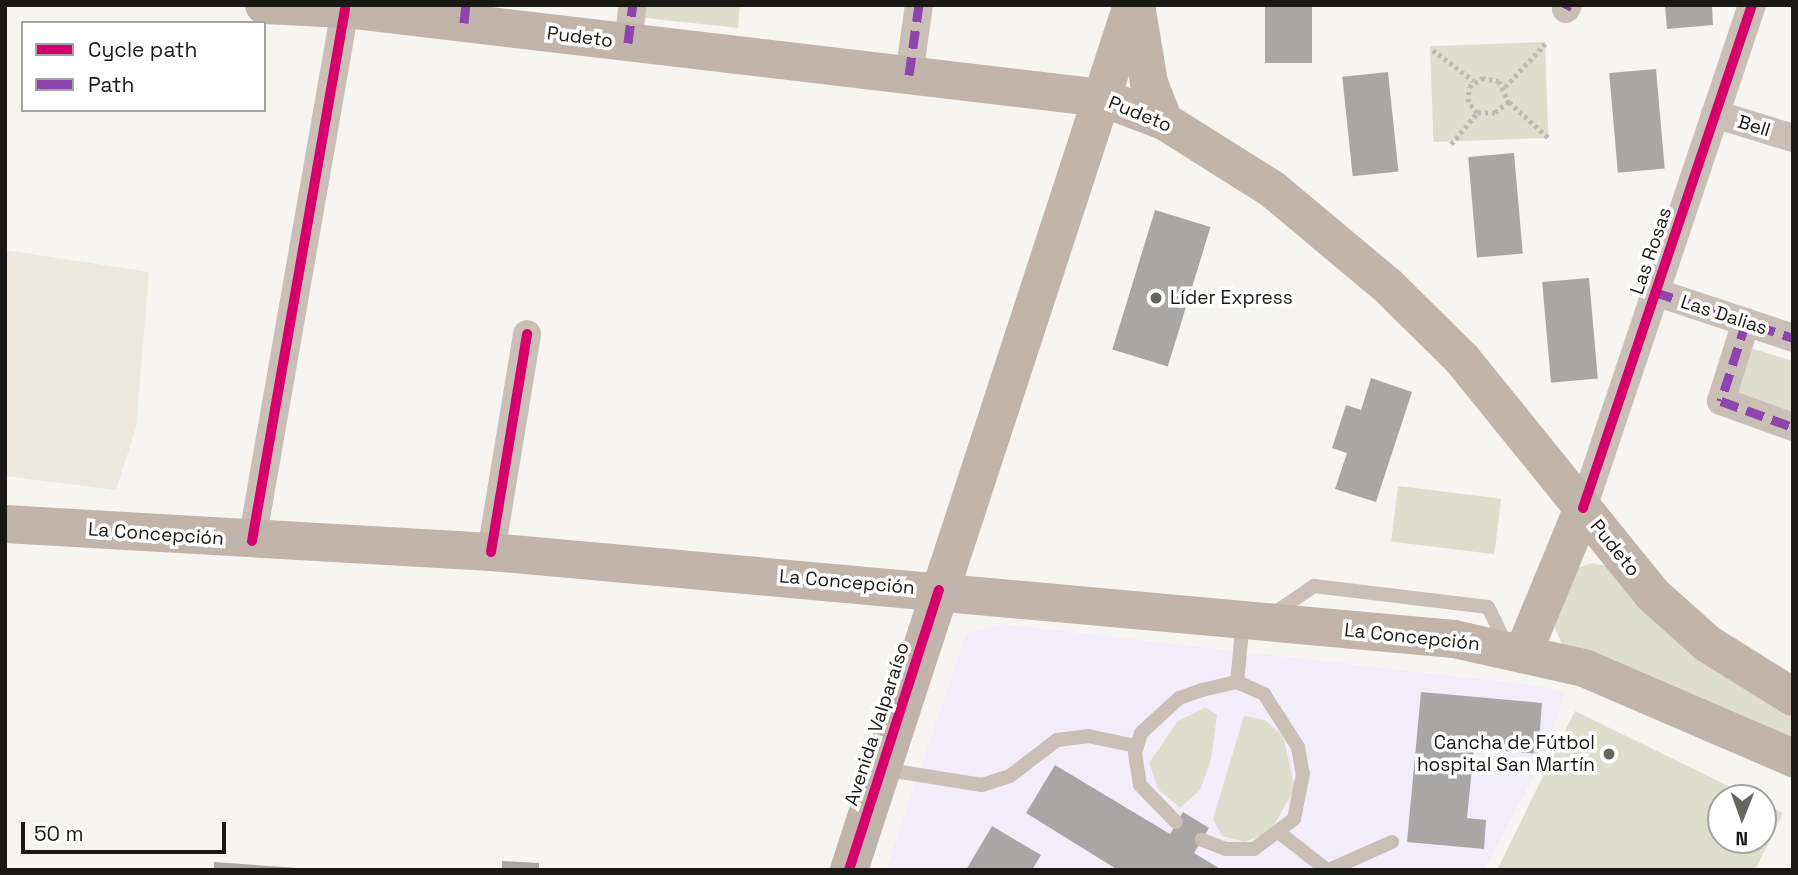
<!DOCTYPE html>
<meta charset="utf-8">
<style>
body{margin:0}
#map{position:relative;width:1798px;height:875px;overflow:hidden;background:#f7f5f2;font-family:"Space Grotesk",sans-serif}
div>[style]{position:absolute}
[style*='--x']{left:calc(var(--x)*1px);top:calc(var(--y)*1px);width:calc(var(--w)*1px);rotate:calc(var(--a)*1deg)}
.built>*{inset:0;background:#ece7df}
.medical>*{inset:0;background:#f2eef9}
.green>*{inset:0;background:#dddecd;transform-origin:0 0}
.building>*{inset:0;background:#a9a6a6;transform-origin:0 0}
.path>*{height:4.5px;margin-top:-2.25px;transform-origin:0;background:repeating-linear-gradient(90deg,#beb9b3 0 3.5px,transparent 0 7px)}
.lane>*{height:14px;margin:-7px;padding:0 7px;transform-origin:7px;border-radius:7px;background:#cabfb7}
.street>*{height:28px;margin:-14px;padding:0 14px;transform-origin:14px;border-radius:14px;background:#cabfb7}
.secondary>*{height:38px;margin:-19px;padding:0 19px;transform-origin:19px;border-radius:19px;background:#c1b4ab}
.quiet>*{height:9px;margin-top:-4.5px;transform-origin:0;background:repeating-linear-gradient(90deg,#8e44ad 0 18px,transparent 0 27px)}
.cycleway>*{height:10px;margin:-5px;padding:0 5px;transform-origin:5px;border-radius:5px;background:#d6006c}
.dots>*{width:19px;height:19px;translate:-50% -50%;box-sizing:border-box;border:4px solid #fff;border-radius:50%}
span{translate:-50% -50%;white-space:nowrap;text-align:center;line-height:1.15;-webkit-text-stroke:7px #fff;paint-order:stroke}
.street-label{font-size:19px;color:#191815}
.poi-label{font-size:19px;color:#191815}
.left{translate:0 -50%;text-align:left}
.right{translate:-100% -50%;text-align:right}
.frame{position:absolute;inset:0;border:7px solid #191815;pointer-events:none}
.legend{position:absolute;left:21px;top:21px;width:245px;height:91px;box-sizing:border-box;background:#fff;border:2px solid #a3a3a1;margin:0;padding:9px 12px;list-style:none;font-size:21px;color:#191815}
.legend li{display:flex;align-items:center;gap:14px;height:35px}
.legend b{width:35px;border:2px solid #a3a3a1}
.north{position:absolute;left:1707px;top:784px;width:70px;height:70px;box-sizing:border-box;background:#fff;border:2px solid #a3a3a1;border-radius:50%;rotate:181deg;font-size:19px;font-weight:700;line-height:28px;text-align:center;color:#191815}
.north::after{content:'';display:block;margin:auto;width:24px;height:32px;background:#676562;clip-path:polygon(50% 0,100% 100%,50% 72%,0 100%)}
.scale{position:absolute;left:21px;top:822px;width:205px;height:32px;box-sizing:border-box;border:4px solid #191815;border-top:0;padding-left:9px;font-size:21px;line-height:24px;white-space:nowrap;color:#191815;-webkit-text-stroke:5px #fff;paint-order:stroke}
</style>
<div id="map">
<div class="built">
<i style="clip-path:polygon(5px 250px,149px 272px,136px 428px,116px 490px,5px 476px)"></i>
</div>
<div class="medical">
<i style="clip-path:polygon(1000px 624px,1531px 685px,1565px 692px,1543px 759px,1484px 870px,886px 870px,966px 634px)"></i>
</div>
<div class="green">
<i style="clip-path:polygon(638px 5px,740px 5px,738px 28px,636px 17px)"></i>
<i style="left:1545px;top:42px;width:96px;height:115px;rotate:88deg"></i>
<i style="clip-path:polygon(1747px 347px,1793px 361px,1793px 418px,1731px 397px)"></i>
<i style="left:1398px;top:486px;width:104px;height:56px;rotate:7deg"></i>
<i style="clip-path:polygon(1592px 563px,1610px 567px,1793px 709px,1793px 744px,1563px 647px,1554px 625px,1577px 568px)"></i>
<i style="clip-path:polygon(1206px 707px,1217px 715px,1211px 760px,1200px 790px,1180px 808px,1158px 789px,1149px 763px,1177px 722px)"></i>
<i style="clip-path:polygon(1575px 711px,1753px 798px,1721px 798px,1721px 840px,1763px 840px,1763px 803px,1783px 813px,1755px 870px,1497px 870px)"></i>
<i style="clip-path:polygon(1244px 716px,1265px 720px,1283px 736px,1295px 788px,1270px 832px,1245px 842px,1222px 836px,1213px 819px)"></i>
</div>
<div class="building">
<i style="left:1265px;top:5px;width:47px;height:58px"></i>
<i style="clip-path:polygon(1665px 5px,1712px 5px,1713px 25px,1667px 29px)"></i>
<i style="left:1656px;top:69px;width:100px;height:47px;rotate:85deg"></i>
<i style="left:1388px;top:72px;width:100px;height:46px;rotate:84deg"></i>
<i style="left:1514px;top:153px;width:101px;height:46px;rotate:85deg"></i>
<i style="left:1155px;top:210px;width:58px;height:146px;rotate:17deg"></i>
<i style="left:1589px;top:278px;width:101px;height:47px;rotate:85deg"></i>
<i style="clip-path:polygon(1371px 378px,1412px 392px,1376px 502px,1335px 489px,1347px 453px,1332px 448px,1346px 405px,1361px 410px)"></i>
<i style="clip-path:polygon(1421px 692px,1542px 703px,1538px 754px,1474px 748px,1467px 818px,1486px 820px,1484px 849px,1407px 842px)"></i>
<i style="clip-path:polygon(1055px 765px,1170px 834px,1183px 812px,1209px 828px,1194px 853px,1222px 870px,1118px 870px,1026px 813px)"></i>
<i style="clip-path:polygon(992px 826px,1041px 855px,1032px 870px,966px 870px)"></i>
<i style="clip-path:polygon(502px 861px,539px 863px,539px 870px,502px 870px)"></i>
<i style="clip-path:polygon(214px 862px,297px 868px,297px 870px,214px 870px)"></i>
</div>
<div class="path">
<i style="--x:1433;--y:50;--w:51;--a:37.1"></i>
<i style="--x:1505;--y:87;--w:59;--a:-47.1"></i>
<i style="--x:1509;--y:102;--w:18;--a:142"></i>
<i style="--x:1495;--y:113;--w:18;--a:180"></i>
<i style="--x:1477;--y:113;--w:14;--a:-129"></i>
<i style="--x:1468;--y:102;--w:15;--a:-86"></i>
<i style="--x:1469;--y:87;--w:16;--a:-35"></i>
<i style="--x:1482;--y:78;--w:17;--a:10"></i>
<i style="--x:1499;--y:81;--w:23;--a:65"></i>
<i style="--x:1509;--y:102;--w:54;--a:42"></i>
<i style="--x:1451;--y:144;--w:40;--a:-50"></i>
</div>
<div class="lane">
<i style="--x:1273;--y:614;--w:50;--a:-34.3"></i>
<i style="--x:1314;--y:586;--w:175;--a:6.9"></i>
<i style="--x:1488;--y:607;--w:41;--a:64.1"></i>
<i style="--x:1237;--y:682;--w:61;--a:-84.4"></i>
<i style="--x:882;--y:769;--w:101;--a:9.1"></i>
<i style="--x:982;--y:785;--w:29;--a:-18"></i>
<i style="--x:1010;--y:776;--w:59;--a:-37.5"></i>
<i style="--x:1057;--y:740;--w:31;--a:-7"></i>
<i style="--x:1088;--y:736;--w:49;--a:11.8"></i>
<i style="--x:1176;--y:822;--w:52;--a:-134.2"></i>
<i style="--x:1140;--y:785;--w:32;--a:-99"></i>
<i style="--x:1135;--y:753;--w:21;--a:-73"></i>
<i style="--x:1141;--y:733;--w:52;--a:-42.6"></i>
<i style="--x:1179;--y:698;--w:24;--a:-19"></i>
<i style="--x:1202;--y:690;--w:36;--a:-13"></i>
<i style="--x:1237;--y:682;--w:30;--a:24"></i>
<i style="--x:1264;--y:694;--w:63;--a:57.3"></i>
<i style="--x:1298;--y:747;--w:27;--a:80"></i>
<i style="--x:1303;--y:774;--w:46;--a:101.3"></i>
<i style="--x:1294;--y:819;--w:50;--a:143.1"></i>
<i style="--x:1254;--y:849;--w:28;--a:180"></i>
<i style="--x:1226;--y:849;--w:26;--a:-159"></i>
<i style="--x:1281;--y:834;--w:58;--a:38"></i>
<i style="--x:1329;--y:870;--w:69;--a:-24"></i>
</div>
<div class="street">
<i style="--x:1566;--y:9;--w:4;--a:-63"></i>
<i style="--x:628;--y:43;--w:38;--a:-83"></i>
<i style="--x:909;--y:75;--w:71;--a:-81.9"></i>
<i style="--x:1715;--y:114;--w:82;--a:17.1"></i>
<i style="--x:1655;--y:292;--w:145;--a:18.4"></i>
<i style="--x:1746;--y:322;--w:83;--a:107.6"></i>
<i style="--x:1721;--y:401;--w:77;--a:19.9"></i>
<i style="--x:1583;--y:508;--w:531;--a:-71.43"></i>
<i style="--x:252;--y:541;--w:540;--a:-80.08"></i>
<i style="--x:491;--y:552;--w:221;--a:-80.6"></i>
</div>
<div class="secondary">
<i style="--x:264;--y:5;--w:81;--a:2.8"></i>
<i style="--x:345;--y:9;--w:763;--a:6.7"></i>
<i style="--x:1103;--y:98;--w:65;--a:20.7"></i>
<i style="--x:1164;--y:121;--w:128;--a:32.2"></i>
<i style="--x:1272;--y:189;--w:150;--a:39.9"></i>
<i style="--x:1387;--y:285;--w:105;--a:44.6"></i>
<i style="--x:1462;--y:359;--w:302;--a:51"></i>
<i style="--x:1652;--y:594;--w:75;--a:41.8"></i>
<i style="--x:1708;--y:644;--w:100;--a:31.9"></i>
<i style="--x:1136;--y:5;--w:79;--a:80.5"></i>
<i style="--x:1149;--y:83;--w:41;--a:68.5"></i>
<i style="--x:5;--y:524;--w:487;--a:3.3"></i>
<i style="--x:491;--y:552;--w:967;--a:5.16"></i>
<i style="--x:1454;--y:639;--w:133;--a:12.6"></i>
<i style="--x:1584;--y:668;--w:228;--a:23.3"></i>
<i style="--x:1524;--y:651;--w:155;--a:-67.6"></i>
<i style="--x:849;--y:870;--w:910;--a:-71.88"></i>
</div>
<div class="quiet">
<i style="--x:1566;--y:9;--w:4;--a:-63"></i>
<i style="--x:464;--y:23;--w:18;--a:-84"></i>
<i style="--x:628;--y:43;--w:38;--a:-83"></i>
<i style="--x:909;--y:75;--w:71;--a:-81.9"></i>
<i style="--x:1655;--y:292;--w:145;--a:18.4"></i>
<i style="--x:1746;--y:322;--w:83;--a:107.6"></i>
<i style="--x:1721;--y:401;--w:77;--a:19.9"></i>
</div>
<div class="cycleway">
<i style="--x:1583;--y:508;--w:531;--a:-71.43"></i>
<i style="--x:252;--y:541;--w:540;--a:-80.08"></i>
<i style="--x:491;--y:552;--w:221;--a:-80.6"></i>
<i style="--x:849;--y:870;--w:294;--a:-72.2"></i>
</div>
<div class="dots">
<i style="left:1156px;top:298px;background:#676562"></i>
<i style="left:1609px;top:754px;background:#676562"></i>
</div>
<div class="street-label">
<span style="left:580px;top:37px;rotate:7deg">Pudeto</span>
<span style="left:1140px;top:114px;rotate:22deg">Pudeto</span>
<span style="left:1754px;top:126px;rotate:17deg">Bell</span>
<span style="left:1651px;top:251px;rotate:-71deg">Las Rosas</span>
<span style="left:1724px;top:315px;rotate:18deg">Las Dalias</span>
<span style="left:156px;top:534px;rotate:4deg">La Concepción</span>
<span style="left:1615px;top:548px;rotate:51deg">Pudeto</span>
<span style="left:847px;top:582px;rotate:5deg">La Concepción</span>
<span style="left:1412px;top:637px;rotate:6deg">La Concepción</span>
<span style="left:877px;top:724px;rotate:-72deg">Avenida Valparaíso</span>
</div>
<div class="poi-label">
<span class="left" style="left:1170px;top:298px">Líder Express</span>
<span class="right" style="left:1595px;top:754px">Cancha de Fútbol<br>hospital San Martín</span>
</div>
<div class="frame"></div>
<ul class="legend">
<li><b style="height:9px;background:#d6006c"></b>Cycle path</li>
<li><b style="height:9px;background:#8e44ad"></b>Path</li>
</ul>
<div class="north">N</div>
<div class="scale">50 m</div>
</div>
